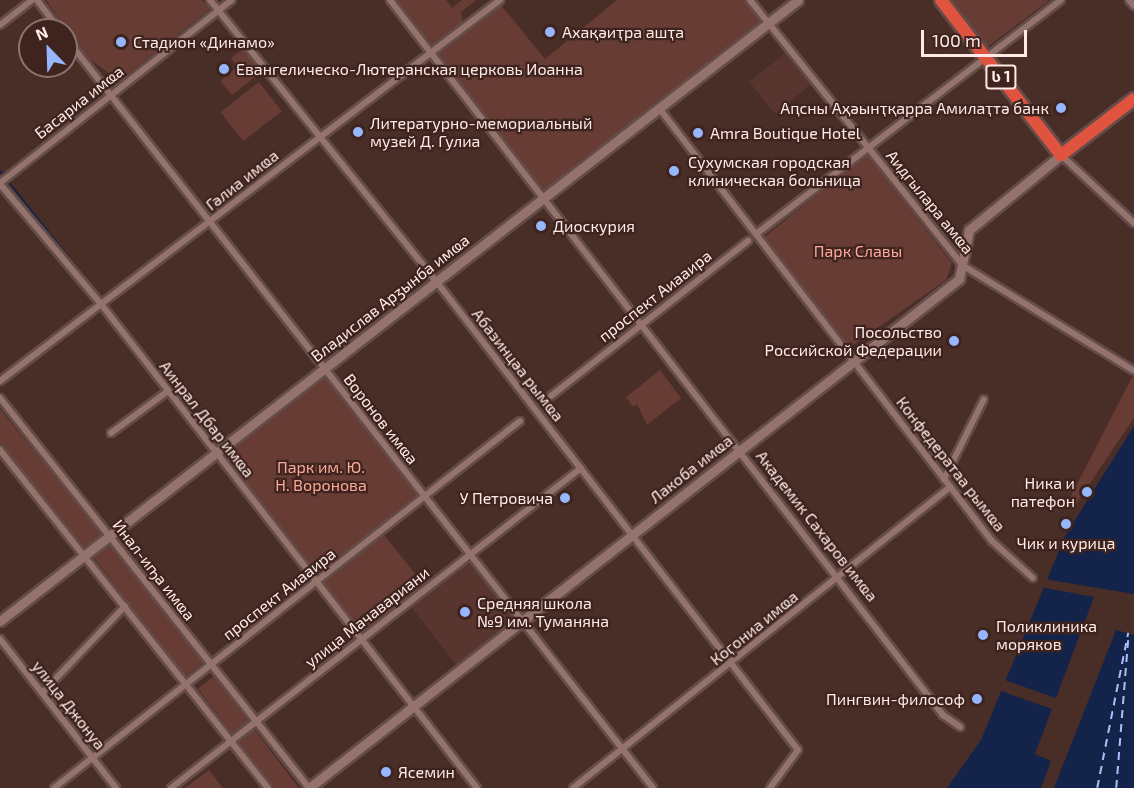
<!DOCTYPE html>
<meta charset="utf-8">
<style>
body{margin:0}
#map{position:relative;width:1134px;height:788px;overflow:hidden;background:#492d27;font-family:"Exo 2","Noto Sans Georgian",sans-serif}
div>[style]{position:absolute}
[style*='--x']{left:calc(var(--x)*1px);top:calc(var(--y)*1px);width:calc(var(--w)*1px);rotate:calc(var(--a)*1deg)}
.built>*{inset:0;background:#58352e;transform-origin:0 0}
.green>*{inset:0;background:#663c35;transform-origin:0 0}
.water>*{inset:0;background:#142349}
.pier>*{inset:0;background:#492d27}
.stream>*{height:2px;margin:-1px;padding:0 1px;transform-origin:1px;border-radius:1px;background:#142349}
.ferry>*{height:1.5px;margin-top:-0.75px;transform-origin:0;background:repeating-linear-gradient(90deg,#a8c2f9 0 8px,transparent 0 14px)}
.roads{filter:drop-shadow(2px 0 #644c48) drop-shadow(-2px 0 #644c48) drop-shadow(0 2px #644c48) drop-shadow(0 -2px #644c48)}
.street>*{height:6px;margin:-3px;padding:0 3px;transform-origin:3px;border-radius:3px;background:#95736d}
.secondary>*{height:9px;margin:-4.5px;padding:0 4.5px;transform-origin:4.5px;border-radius:4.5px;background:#95736d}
.highway>*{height:12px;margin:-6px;padding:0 6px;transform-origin:6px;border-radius:6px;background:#e0533f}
.dots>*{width:16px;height:16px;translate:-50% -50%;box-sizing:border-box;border:3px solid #3e231e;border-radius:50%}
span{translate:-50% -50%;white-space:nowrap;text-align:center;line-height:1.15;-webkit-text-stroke:4.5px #3e231e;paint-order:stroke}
.shield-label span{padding:2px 4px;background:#3e231e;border:2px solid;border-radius:4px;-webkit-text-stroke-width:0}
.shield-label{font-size:15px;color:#feebe7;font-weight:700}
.poi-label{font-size:16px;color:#feebe7}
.left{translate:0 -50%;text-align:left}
.right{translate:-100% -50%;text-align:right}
.street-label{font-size:16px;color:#feebe7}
.park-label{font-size:16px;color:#fda898}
.north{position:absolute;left:18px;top:18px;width:60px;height:60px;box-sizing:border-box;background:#3e231e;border:2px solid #8b736e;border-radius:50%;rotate:337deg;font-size:16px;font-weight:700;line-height:24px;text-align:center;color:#feebe7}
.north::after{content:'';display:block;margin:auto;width:21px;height:27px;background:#96b6fd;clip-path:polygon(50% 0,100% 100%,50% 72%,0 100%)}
.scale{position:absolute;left:921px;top:30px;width:106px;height:27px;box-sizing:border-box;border:3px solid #feebe7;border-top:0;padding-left:8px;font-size:18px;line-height:21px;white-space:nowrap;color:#feebe7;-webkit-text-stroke:4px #3e231e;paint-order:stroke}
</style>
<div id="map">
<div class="built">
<i style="left:785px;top:53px;width:41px;height:46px;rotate:51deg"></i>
<i style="left:470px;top:554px;width:86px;height:79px;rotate:52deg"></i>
</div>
<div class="green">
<i style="clip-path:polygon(46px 0,202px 0,210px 9px,119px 81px,82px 53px)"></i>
<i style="clip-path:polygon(397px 0,446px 0,452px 8px,462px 0,476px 0,461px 12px,463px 24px,433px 47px)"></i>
<i style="clip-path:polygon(617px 0,746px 0,764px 23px,545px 195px,437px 53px,501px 5px,545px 59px)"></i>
<i style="clip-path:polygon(949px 0,1050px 0,986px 48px)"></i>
<i style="clip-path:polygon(244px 48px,262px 71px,232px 95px,220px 81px,237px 67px,231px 58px)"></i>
<i style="left:259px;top:82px;width:37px;height:49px;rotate:52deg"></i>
<i style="clip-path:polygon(867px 154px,952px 263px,946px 280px,849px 348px,763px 238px)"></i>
<i style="left:324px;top:368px;width:162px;height:137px;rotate:52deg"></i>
<i style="clip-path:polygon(660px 370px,681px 398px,647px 425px,637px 404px,633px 407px,626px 397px)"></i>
<i style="clip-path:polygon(1134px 373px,1134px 418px,1076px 504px,1068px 502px)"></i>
<i style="clip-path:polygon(0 409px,104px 536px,86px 550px,0 444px)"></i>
<i style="left:383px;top:534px;width:67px;height:78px;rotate:51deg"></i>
<i style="left:112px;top:540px;width:153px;height:25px;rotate:53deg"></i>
<i style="clip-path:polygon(214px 676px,299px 788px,274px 788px,198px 689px)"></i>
<i style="clip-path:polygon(209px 770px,223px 788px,185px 788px)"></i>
</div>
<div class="water">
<i style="clip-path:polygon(1134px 426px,1134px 788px,947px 788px,981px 740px,1065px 536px)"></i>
</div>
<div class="pier">
<i style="clip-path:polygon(1044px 579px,1134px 594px,1134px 635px,1116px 630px,1054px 788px,1041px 788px,1051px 761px,1035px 754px,1052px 709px,998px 690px,1002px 679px,1056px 698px,1094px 597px,1040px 587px)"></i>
</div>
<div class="stream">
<i style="--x:0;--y:171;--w:166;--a:51.6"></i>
<i style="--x:105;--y:304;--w:111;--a:52.3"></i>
</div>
<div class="ferry">
<i style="--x:1097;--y:788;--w:158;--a:-78.7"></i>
<i style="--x:1116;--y:788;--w:148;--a:-85.4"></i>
</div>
<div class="roads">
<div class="street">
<i style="--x:37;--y:0;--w:38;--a:53"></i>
<i style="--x:210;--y:0;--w:361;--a:51.2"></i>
<i style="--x:436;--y:281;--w:592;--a:52.34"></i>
<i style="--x:798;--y:750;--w:47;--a:126.4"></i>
<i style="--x:390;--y:0;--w:904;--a:52.28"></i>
<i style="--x:943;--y:715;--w:21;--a:35"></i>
<i style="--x:750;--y:0;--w:339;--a:51.3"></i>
<i style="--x:962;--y:265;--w:201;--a:31.6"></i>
<i style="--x:1129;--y:0;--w:8;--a:50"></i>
<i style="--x:0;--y:25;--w:41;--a:-38"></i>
<i style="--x:66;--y:38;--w:952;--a:51.95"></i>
<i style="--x:659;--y:108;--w:546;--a:52.44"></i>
<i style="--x:992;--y:541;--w:55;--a:42.1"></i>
<i style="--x:1061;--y:155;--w:100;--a:43"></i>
<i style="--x:0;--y:183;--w:295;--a:-38.3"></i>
<i style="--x:0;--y:184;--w:157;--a:49.9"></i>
<i style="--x:101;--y:304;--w:613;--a:52.16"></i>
<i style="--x:756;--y:234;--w:384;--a:-37.5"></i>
<i style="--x:0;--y:381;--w:629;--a:-37.31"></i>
<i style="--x:551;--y:396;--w:251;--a:-38.2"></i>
<i style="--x:0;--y:398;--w:498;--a:51.6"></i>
<i style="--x:111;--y:433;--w:71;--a:-36.4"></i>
<i style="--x:0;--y:450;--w:431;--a:51.6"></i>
<i style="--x:944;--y:479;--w:89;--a:-63.4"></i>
<i style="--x:0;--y:639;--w:189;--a:52.1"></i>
<i style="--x:42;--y:693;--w:120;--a:-46.3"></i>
<i style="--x:54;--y:788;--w:593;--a:-38.22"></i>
<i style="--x:171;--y:788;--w:520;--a:-37.97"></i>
<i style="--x:573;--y:788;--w:482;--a:-38.6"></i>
</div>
<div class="secondary">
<i style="--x:0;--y:621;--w:1011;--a:-37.89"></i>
<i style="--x:309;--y:788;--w:826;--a:-38.06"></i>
<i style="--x:959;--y:279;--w:50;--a:-78.5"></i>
<i style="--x:969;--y:230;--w:119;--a:-39.2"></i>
</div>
<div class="highway">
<i style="--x:941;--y:0;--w:196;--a:52.3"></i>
<i style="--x:1061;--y:155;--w:92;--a:-37.5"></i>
</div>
</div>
<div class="dots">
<i style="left:550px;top:32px;background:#96b6fd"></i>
<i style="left:121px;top:42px;background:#96b6fd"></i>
<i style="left:224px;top:69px;background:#96b6fd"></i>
<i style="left:1061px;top:108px;background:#96b6fd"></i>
<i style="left:358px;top:132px;background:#96b6fd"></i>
<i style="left:698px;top:133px;background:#96b6fd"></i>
<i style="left:674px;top:171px;background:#96b6fd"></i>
<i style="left:541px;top:226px;background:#96b6fd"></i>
<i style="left:954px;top:341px;background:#96b6fd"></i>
<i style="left:1087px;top:492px;background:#96b6fd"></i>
<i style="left:565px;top:498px;background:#96b6fd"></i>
<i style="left:1066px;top:524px;background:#96b6fd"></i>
<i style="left:465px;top:612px;background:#96b6fd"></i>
<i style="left:983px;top:635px;background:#96b6fd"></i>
<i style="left:977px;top:699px;background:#96b6fd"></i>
<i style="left:386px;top:772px;background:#96b6fd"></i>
</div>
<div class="shield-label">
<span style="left:1001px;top:77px">ს 1</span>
</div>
<div class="poi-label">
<span class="left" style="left:562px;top:32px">Ахақәиҭра ашҭа</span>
<span class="left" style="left:133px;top:42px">Cтадион «Динамо»</span>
<span class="left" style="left:236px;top:69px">Евангелическо-Лютеранская церковь Иоанна</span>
<span class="right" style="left:1049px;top:108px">Аԥсны Аҳәынҭқарра Амилаҭтә банк</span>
<span class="left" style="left:370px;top:132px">Литературно-мемориальный<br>музей Д. Гулиа</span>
<span class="left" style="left:710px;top:133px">Amra Boutique Hotel</span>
<span class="left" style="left:688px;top:171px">Сухумская городская<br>клиническая больница</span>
<span class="left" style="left:553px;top:226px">Диоскурия</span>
<span class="right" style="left:942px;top:341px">Посольство<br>Российской Федерации</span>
<span class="right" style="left:1075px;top:492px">Ника и<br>патефон</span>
<span class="right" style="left:553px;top:498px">У Петровича</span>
<span style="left:1066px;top:543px">Чик и курица</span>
<span class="left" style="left:477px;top:612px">Средняя школа<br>№9 им. Туманяна</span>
<span class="left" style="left:996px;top:635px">Поликлиника<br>моряков</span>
<span class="right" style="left:965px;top:699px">Пингвин-философ</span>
<span class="left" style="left:398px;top:772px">Ясемин</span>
</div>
<div class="street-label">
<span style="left:79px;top:102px;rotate:-38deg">Басариа имҩа</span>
<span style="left:242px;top:180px;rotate:-38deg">Гәлиа имҩа</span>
<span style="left:930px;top:202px;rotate:51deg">Аидгылара амҩа</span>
<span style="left:655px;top:296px;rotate:-38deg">проспект Аиааира</span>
<span style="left:390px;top:298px;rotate:-38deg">Владислав Арӡынба имҩа</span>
<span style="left:518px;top:365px;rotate:52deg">Абазинцәа рымҩа</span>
<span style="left:207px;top:419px;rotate:52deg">Аинрал Дбар имҩа</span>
<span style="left:381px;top:419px;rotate:52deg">Воронов имҩа</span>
<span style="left:951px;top:464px;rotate:52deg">Конфедератаа рымҩа</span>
<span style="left:691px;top:469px;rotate:-38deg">Лакоба имҩа</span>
<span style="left:817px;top:526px;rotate:52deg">Академик Сахаров имҩа</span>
<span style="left:154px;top:570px;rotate:52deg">Инал-иҧа имҩа</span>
<span style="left:279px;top:594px;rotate:-38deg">проспект Аиааира</span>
<span style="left:367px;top:617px;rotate:-38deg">улица Мачавариани</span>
<span style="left:754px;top:628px;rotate:-39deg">Коӷониа имҩа</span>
<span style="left:69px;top:705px;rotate:52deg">улица Джонуа</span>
</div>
<div class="park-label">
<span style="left:858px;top:251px">Парк Славы</span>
<span style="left:321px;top:476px">Парк им. Ю.<br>Н. Воронова</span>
</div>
<div class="north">N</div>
<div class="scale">100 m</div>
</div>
